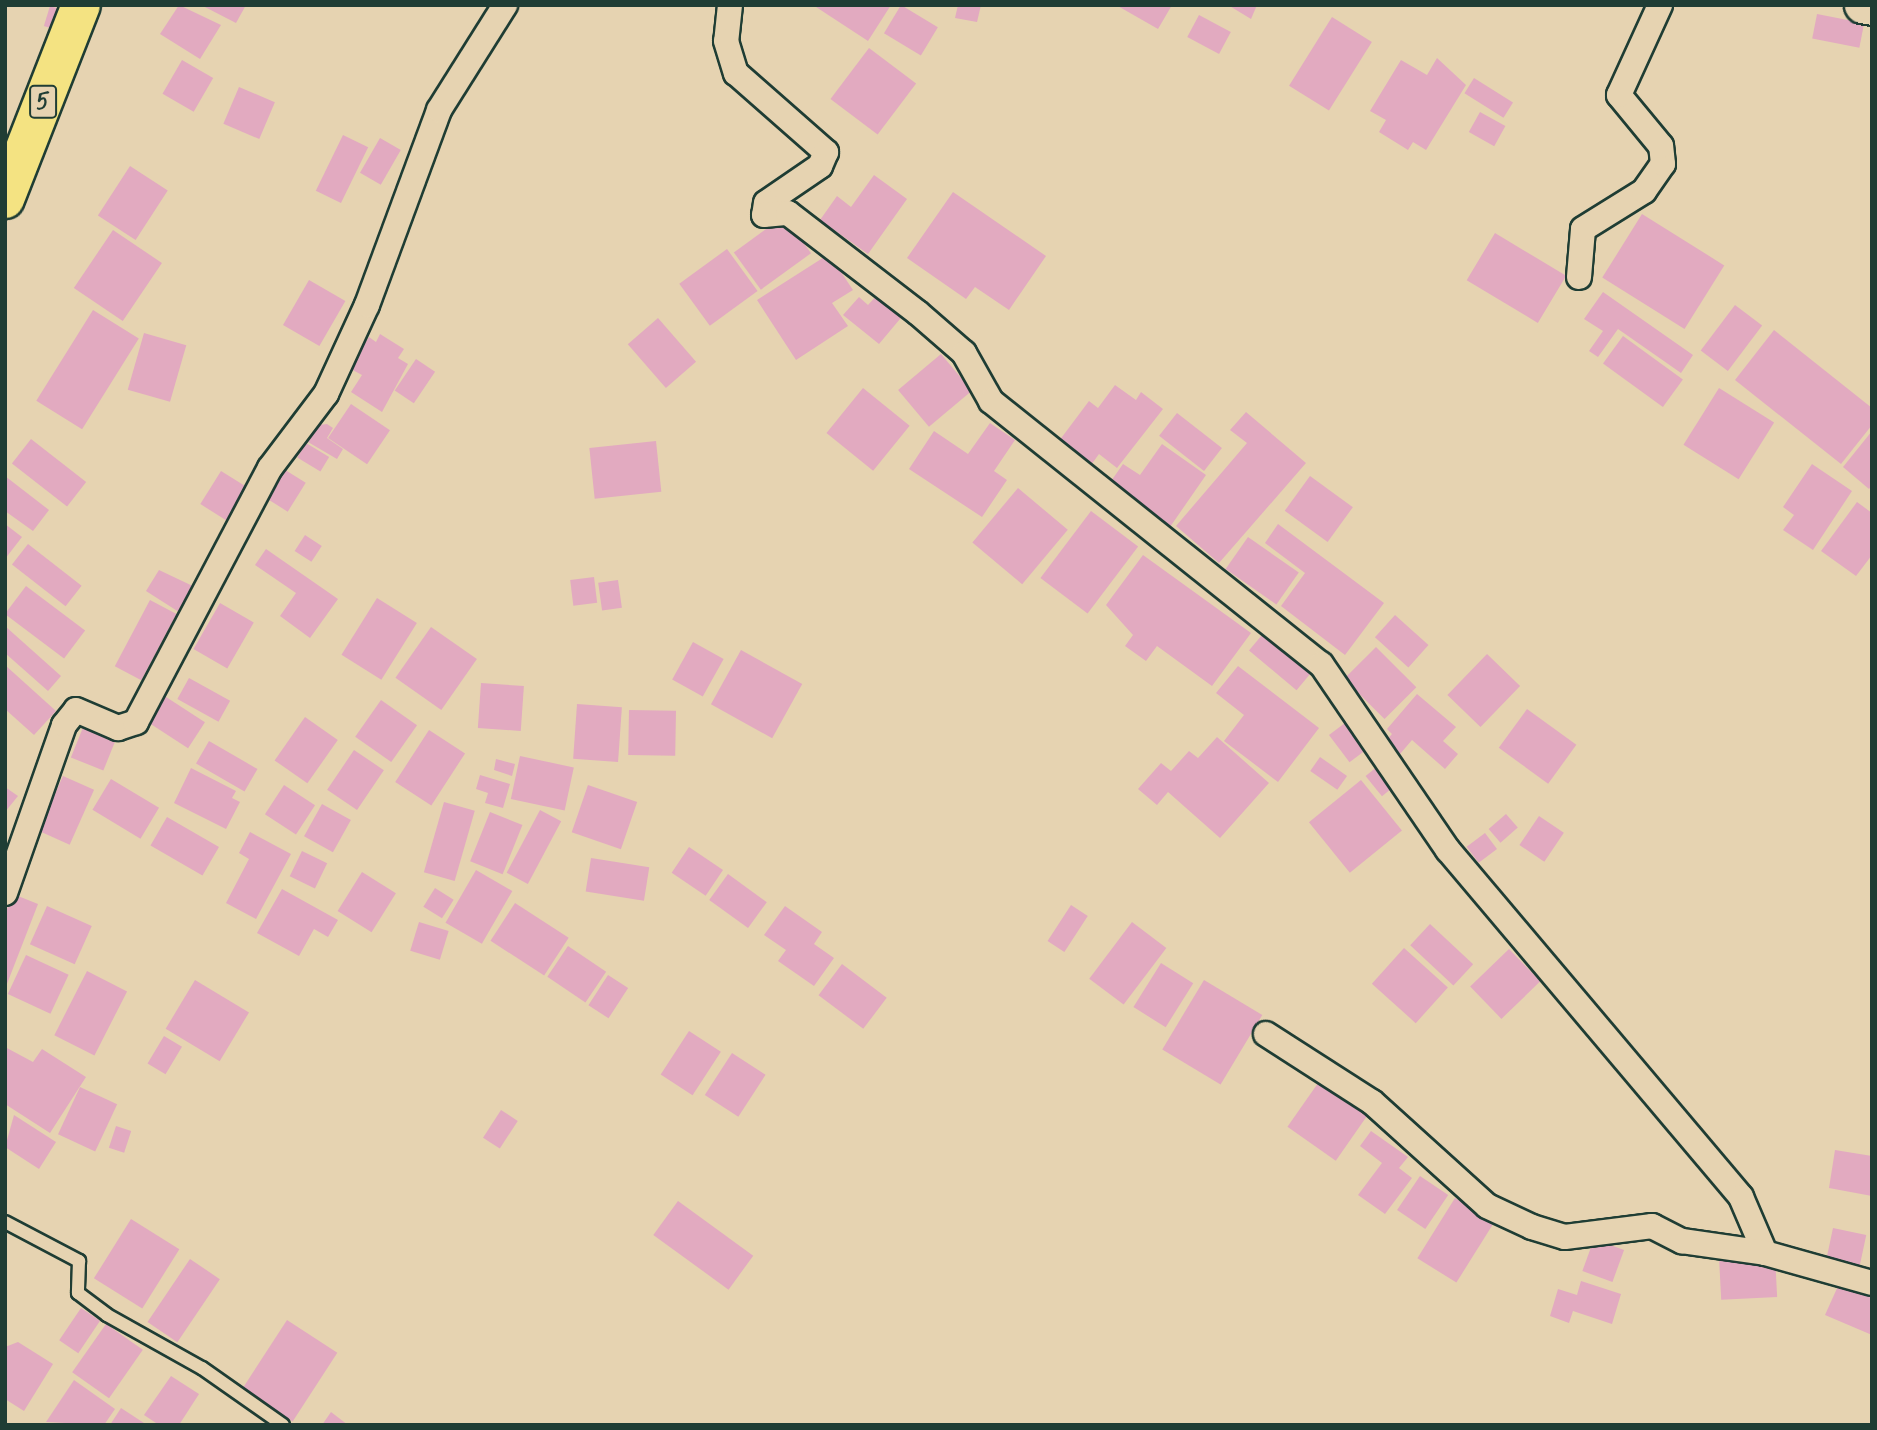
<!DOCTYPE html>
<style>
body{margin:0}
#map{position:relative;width:1877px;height:1430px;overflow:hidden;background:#e6d3b1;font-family:Mynerve,sans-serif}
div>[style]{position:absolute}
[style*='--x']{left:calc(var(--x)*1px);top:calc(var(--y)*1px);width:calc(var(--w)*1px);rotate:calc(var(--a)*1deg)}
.building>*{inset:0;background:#e2aac0;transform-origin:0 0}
.roads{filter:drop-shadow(2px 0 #1f3d34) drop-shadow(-2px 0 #1f3d34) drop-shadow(0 2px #1f3d34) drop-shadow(0 -2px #1f3d34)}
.service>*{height:12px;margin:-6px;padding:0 6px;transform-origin:6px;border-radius:6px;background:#e6d3b1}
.minor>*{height:24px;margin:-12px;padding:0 12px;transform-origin:12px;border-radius:12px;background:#e6d3b1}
.secondary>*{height:35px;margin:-17.5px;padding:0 17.5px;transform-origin:17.5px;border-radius:17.5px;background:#e6d3b1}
.trunk>*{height:38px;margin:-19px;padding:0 19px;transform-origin:19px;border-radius:19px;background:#f4e382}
span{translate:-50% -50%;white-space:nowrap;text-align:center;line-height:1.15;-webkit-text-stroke:6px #e6d3b1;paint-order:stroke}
.shield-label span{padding:2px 5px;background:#e6d3b1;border:2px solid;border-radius:5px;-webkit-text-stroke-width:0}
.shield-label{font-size:23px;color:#1f3d34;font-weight:700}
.frame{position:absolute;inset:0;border:7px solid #1f3d34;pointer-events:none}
</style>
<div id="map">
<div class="building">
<i style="clip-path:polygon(179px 5px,221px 25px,200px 59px,160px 34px)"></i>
<i style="clip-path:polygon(201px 5px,246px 5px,236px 23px)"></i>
<i style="clip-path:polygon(813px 5px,891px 5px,868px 41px)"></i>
<i style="left:901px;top:5px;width:43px;height:33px;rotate:31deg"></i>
<i style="clip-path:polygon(958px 5px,981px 5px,977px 22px,955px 18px)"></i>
<i style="clip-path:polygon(1116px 5px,1172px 5px,1158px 29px)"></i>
<i style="clip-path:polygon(1228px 5px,1257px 5px,1251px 19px)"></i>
<i style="left:50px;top:6px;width:21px;height:21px;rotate:17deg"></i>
<i style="left:1817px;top:14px;width:48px;height:25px;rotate:11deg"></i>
<i style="left:1199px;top:15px;width:36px;height:25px;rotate:28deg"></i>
<i style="left:1332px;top:17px;width:47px;height:81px;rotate:32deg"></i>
<i style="left:869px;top:48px;width:59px;height:64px;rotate:37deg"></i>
<i style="clip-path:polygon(1437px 58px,1466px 85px,1426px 150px,1413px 142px,1408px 150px,1379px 132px,1386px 120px,1370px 111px,1401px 60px,1427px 75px)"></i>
<i style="left:182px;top:60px;width:36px;height:39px;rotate:30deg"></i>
<i style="left:1474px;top:78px;width:46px;height:18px;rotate:32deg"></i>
<i style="left:239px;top:87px;width:39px;height:40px;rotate:23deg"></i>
<i style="left:1480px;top:112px;width:29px;height:23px;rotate:29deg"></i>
<i style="left:343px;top:135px;width:28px;height:62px;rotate:26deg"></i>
<i style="left:380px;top:138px;width:24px;height:40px;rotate:30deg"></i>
<i style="left:130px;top:166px;width:45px;height:59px;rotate:33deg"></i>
<i style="clip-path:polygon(874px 175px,907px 199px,868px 254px,820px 220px,837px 196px,851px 207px)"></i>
<i style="clip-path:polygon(953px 192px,1046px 256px,1009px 310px,975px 287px,966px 299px,907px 258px)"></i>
<i style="left:1642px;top:214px;width:97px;height:75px;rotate:32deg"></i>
<i style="left:784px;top:216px;width:46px;height:62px;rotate:54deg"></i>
<i style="left:113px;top:230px;width:59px;height:70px;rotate:34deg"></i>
<i style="left:1495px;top:233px;width:83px;height:55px;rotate:31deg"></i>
<i style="left:727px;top:249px;width:52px;height:59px;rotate:54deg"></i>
<i style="clip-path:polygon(829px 254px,853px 290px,832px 303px,848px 326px,796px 360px,757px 300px)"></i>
<i style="left:309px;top:280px;width:42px;height:52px;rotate:30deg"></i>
<i style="clip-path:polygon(1603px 292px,1693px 355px,1681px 373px,1618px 329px,1598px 357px,1589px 351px,1603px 331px,1584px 319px)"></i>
<i style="clip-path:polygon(879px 293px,905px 313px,879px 344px,843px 315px,859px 297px,868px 305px)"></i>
<i style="left:1735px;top:305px;width:34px;height:57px;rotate:37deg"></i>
<i style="left:93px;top:310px;width:54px;height:107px;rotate:32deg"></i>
<i style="left:658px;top:318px;width:58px;height:40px;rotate:49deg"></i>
<i style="clip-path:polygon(1774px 330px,1872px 408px,1872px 425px,1841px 464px,1735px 380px)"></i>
<i style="left:144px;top:333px;width:44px;height:59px;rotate:16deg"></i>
<i style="clip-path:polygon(380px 334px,404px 349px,398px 358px,408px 364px,382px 412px,351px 392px,362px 375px,349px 368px,369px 337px,376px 342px)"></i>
<i style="left:1623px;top:336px;width:74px;height:34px;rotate:36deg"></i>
<i style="left:941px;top:354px;width:48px;height:56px;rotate:50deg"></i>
<i style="left:416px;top:359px;width:23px;height:38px;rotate:34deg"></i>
<i style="clip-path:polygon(1115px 385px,1136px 400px,1141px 392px,1163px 409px,1117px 468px,1099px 454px,1091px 465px,1059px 441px,1089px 401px,1098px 408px)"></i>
<i style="left:863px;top:388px;width:60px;height:58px;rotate:39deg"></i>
<i style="left:1719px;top:388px;width:65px;height:67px;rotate:32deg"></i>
<i style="left:351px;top:404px;width:47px;height:41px;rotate:34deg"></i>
<i style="clip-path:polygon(1246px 412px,1306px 463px,1219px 563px,1176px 526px,1247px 443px,1230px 430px)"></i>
<i style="left:1177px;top:413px;width:57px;height:29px;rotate:38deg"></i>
<i style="clip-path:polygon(990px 423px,1015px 440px,994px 471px,1007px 480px,982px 517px,909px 469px,934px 431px,968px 454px)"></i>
<i style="clip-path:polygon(327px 424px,333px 428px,327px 438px,343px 449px,337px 459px,308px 442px,319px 425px)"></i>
<i style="clip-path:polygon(1872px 431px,1872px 485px,1869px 489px,1843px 467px)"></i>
<i style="left:31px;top:439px;width:70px;height:31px;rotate:38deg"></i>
<i style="left:656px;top:441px;width:51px;height:67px;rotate:84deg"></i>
<i style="left:306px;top:443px;width:27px;height:17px;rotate:31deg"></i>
<i style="clip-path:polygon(1162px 444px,1206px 475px,1170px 527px,1109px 484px,1123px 464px,1140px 475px)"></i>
<i style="clip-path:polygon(1812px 464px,1852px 491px,1813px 550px,1783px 530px,1794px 515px,1783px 507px)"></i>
<i style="left:282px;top:468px;width:28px;height:34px;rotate:32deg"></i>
<i style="left:221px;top:471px;width:36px;height:39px;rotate:32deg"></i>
<i style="clip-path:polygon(5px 476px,49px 510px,33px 531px,5px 511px)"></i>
<i style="left:1310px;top:476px;width:53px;height:43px;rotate:36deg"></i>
<i style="left:1018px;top:488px;width:65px;height:71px;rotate:40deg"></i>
<i style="clip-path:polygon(1857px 502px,1872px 513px,1872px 555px,1856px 576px,1821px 551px)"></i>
<i style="left:1091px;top:511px;width:59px;height:84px;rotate:37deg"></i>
<i style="clip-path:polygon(5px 524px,22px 537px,5px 559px)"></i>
<i style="clip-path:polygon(1278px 524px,1384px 603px,1345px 655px,1281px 606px,1305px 573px,1265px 543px)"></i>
<i style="left:305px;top:535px;width:20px;height:19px;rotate:33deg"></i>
<i style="left:1248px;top:537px;width:62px;height:39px;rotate:35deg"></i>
<i style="left:28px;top:544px;width:68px;height:26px;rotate:38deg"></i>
<i style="clip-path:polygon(266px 549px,338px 599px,310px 638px,280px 616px,296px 593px,255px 565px)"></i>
<i style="clip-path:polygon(1143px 555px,1251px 633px,1212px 686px,1157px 646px,1146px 661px,1125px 646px,1133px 635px,1106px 605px)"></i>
<i style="clip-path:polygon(159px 570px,199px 589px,182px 614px,146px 591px)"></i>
<i style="left:594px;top:577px;width:26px;height:24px;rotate:83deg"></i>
<i style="left:618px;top:580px;width:28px;height:20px;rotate:82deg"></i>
<i style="left:26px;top:586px;width:74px;height:35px;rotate:37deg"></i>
<i style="left:377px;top:598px;width:47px;height:67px;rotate:32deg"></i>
<i style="left:150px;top:600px;width:30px;height:75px;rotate:28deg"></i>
<i style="left:220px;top:603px;width:39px;height:53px;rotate:30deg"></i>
<i style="left:1395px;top:615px;width:45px;height:30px;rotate:42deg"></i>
<i style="clip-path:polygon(5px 626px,61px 676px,48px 691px,5px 653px)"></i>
<i style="left:431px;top:627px;width:56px;height:62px;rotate:35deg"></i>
<i style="left:1267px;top:629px;width:62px;height:28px;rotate:40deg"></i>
<i style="left:693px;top:642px;width:35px;height:43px;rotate:29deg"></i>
<i style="left:1376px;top:647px;width:57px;height:45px;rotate:45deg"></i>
<i style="left:741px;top:650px;width:70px;height:62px;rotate:29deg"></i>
<i style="left:1487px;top:654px;width:46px;height:57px;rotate:44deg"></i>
<i style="clip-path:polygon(5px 665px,56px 711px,34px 735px,5px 709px)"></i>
<i style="clip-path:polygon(1238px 666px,1319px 728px,1278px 782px,1224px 741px,1244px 715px,1216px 693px)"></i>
<i style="left:189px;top:678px;width:47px;height:24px;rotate:29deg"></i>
<i style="left:481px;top:683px;width:43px;height:45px;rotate:4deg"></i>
<i style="clip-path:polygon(1417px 694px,1456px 727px,1443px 741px,1458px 754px,1445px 769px,1412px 740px,1400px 754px,1386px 741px,1392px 734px,1387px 729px)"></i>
<i style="left:163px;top:695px;width:50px;height:31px;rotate:33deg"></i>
<i style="left:381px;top:700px;width:44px;height:45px;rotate:35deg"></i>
<i style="left:577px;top:704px;width:45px;height:55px;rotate:4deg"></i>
<i style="left:1527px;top:709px;width:61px;height:48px;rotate:36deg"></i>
<i style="left:629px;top:710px;width:47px;height:45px;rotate:1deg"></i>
<i style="left:305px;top:717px;width:40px;height:53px;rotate:35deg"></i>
<i style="left:1345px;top:723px;width:34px;height:20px;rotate:53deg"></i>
<i style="left:84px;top:725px;width:35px;height:35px;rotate:22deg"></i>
<i style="left:429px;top:730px;width:43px;height:62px;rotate:33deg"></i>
<i style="clip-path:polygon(1217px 737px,1269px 783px,1220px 838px,1168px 792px,1157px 805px,1138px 789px,1161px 763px,1171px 771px,1189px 751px,1198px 758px)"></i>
<i style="left:209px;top:741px;width:56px;height:26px;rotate:30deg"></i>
<i style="left:354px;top:750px;width:36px;height:48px;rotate:34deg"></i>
<i style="left:520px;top:756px;width:55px;height:44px;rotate:12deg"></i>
<i style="left:1320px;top:757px;width:33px;height:17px;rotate:35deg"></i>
<i style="clip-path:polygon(496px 759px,515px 764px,512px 776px,494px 770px)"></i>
<i style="left:1378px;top:766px;width:26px;height:16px;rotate:51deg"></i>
<i style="clip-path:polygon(191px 768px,236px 791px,232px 798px,240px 802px,226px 829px,174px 803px)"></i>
<i style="clip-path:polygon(480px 775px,510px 784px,503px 808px,485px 803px,488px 793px,476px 789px)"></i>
<i style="left:63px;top:776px;width:34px;height:60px;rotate:24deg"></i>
<i style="left:111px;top:779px;width:56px;height:36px;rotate:31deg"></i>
<i style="left:1361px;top:780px;width:65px;height:67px;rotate:51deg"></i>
<i style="left:284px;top:785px;width:37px;height:35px;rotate:33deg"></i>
<i style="left:588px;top:785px;width:52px;height:50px;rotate:19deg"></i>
<i style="clip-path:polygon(5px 787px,18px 796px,5px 812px)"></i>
<i style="left:444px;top:802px;width:32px;height:73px;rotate:16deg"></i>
<i style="left:322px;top:804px;width:33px;height:37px;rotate:29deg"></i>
<i style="left:540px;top:810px;width:24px;height:71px;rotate:28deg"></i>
<i style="left:490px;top:812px;width:35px;height:53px;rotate:22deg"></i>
<i style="left:1506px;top:814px;width:18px;height:23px;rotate:49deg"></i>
<i style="left:1539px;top:816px;width:30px;height:35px;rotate:34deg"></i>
<i style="left:167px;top:817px;width:60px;height:33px;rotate:30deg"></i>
<i style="clip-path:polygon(250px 832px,291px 854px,256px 919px,226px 903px,249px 859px,239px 853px)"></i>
<i style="left:1485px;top:833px;width:20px;height:23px;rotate:53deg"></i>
<i style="left:689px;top:847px;width:41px;height:31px;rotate:34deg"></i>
<i style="left:302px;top:851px;width:28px;height:28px;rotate:26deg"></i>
<i style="left:591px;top:858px;width:59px;height:34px;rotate:9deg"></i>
<i style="left:476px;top:870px;width:42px;height:61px;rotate:30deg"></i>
<i style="left:362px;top:872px;width:40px;height:46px;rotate:32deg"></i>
<i style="left:728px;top:874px;width:48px;height:32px;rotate:36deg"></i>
<i style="left:435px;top:888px;width:22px;height:22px;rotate:32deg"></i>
<i style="clip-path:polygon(282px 889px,338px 920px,328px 937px,314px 929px,299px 956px,257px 933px)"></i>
<i style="clip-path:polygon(13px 894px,38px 904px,5px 989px,5px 914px)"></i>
<i style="left:515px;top:903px;width:64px;height:45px;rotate:33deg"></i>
<i style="left:1071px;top:905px;width:20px;height:43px;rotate:33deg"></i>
<i style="left:47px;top:906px;width:49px;height:42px;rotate:24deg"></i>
<i style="clip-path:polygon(785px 906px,822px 932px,814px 944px,834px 958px,814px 986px,778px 961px,786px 950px,764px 935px)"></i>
<i style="left:419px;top:922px;width:31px;height:30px;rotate:17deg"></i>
<i style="left:1132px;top:922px;width:43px;height:71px;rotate:37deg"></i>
<i style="left:1430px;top:924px;width:59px;height:29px;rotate:43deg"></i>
<i style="left:568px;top:946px;width:46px;height:37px;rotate:34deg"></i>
<i style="left:1404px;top:948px;width:59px;height:48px;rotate:42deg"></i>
<i style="left:1509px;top:949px;width:45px;height:54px;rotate:46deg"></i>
<i style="left:26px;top:955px;width:47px;height:43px;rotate:25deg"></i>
<i style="left:1161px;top:963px;width:38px;height:52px;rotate:32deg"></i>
<i style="left:842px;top:964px;width:56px;height:39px;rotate:37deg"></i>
<i style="left:87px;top:971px;width:45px;height:72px;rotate:27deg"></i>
<i style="left:608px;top:975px;width:24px;height:36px;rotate:33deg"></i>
<i style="left:195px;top:980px;width:63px;height:57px;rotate:31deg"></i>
<i style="left:1204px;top:980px;width:68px;height:81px;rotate:31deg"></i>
<i style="left:689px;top:1031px;width:38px;height:52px;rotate:33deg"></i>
<i style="left:164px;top:1036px;width:21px;height:32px;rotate:31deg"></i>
<i style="clip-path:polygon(5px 1047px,33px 1062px,42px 1049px,86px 1077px,50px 1133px,5px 1104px)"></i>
<i style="left:732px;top:1053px;width:40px;height:50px;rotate:33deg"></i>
<i style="left:1323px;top:1076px;width:59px;height:62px;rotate:35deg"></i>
<i style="left:80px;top:1087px;width:41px;height:52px;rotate:25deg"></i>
<i style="left:501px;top:1110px;width:20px;height:33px;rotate:33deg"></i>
<i style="clip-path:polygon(14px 1115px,56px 1142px,39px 1169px,5px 1147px)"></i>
<i style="left:116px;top:1126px;width:16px;height:23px;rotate:18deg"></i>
<i style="clip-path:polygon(1371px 1131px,1408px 1157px,1399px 1168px,1412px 1178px,1385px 1214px,1358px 1195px,1382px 1163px,1360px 1146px)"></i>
<i style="clip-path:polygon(1835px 1150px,1872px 1156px,1872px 1196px,1829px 1188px)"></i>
<i style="left:1420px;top:1176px;width:34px;height:41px;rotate:34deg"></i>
<i style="left:1455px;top:1198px;width:46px;height:71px;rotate:32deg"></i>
<i style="left:678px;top:1201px;width:93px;height:42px;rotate:36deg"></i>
<i style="left:131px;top:1219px;width:57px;height:70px;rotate:32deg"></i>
<i style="left:1833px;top:1228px;width:34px;height:35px;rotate:12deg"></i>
<i style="left:1594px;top:1239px;width:32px;height:34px;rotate:20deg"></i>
<i style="left:1775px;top:1256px;width:41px;height:56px;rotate:87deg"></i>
<i style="left:190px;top:1259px;width:36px;height:76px;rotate:34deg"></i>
<i style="clip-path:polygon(1843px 1275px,1872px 1288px,1872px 1335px,1825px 1315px)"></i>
<i style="clip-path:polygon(1581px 1281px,1621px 1294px,1612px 1324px,1573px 1311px,1569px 1323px,1550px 1316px,1558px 1289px,1577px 1295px)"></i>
<i style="left:81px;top:1308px;width:23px;height:39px;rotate:34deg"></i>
<i style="left:287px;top:1320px;width:60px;height:82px;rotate:33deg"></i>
<i style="left:106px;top:1324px;width:45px;height:59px;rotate:35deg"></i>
<i style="clip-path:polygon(18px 1342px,53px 1364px,24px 1411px,5px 1399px,5px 1347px)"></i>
<i style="clip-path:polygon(171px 1376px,199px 1394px,179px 1425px,159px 1425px,144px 1415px)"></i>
<i style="clip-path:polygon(74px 1380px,115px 1409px,104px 1425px,46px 1422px)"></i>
<i style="clip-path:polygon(121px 1408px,144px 1423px,143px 1425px,110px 1425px)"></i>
<i style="clip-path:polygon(331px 1412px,348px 1425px,322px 1425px)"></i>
</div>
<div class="roads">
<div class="service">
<i style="--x:5;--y:1222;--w:84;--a:27.8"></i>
<i style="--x:79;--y:1261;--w:32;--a:92"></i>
<i style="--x:78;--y:1293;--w:36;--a:37"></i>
<i style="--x:107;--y:1315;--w:109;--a:29.2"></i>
<i style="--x:202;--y:1368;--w:99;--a:35.1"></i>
</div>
<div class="minor">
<i style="--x:730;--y:5;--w:36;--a:96"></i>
<i style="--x:726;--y:41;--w:34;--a:73"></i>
<i style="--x:736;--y:73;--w:120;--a:41.3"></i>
<i style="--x:826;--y:152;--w:15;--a:113"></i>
<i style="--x:820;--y:166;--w:65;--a:145.6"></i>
<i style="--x:766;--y:203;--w:12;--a:99"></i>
<i style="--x:764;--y:215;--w:24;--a:-5"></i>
<i style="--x:788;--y:213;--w:164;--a:37.6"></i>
<i style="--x:918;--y:313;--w:61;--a:41"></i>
<i style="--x:964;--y:353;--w:55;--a:60.6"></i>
<i style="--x:991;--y:401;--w:422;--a:38.6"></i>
<i style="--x:1321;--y:664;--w:225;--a:55.7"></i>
<i style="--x:1448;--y:850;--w:454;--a:49.8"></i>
<i style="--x:1741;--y:1197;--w:61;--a:66.8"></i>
<i style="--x:1765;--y:1253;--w:111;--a:15.7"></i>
<i style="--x:1579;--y:277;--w:48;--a:-85.2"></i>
<i style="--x:1583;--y:229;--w:72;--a:-31.9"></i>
<i style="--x:1644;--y:191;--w:33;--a:-55"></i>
<i style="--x:1663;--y:164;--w:18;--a:-96"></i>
<i style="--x:1661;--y:146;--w:66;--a:-129.5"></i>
<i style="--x:1619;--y:95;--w:99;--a:-65.5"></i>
<i style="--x:5;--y:893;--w:178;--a:-70.6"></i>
<i style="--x:64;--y:725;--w:19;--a:-51"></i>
<i style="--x:76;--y:710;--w:46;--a:23.2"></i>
<i style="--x:118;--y:728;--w:19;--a:-18"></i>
<i style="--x:136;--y:722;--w:287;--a:-62.2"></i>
<i style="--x:270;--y:468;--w:93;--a:-52.9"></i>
<i style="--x:326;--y:394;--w:98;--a:-65.3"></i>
<i style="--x:367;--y:305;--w:208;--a:-69.7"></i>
<i style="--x:439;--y:110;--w:124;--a:-57.8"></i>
<i style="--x:1266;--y:1034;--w:126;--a:32.7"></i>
<i style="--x:1372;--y:1102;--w:155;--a:42.1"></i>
<i style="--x:1487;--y:1206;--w:50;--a:25"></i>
<i style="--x:1532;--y:1227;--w:34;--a:17"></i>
<i style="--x:1565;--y:1237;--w:88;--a:-7.2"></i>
<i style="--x:1652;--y:1226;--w:34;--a:27"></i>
<i style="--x:1682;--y:1241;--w:84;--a:8.2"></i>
</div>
<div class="secondary">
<i style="--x:1862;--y:5;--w:10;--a:11"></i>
</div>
<div class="trunk">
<i style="--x:5;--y:199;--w:208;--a:-68.6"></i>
</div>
</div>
<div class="shield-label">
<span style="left:43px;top:102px">5</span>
</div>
<div class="frame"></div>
</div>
